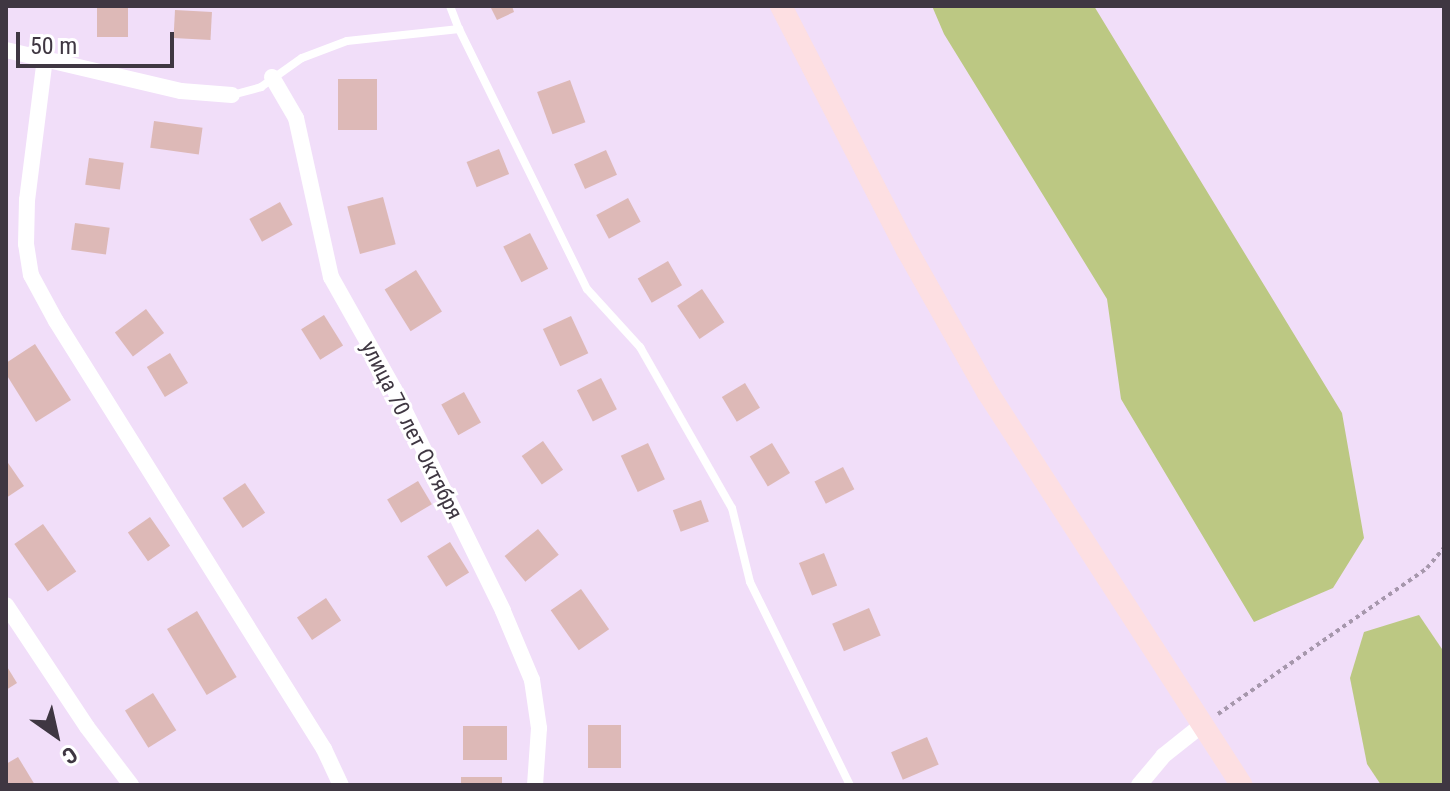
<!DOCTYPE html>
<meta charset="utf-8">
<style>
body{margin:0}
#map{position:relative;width:1450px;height:791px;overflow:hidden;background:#f1def9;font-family:"Roboto Condensed",sans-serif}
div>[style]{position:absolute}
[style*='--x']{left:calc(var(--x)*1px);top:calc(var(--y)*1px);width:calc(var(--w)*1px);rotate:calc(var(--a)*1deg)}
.green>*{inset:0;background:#bcc883}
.building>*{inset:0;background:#ddb9b7;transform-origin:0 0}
.path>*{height:4px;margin-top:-2px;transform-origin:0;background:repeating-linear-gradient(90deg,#a697ac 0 4px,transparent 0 8px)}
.lane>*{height:8px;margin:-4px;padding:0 4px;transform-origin:4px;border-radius:4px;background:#fff}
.street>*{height:16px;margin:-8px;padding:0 8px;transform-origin:8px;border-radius:8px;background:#fff}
.secondary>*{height:22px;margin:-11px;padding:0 11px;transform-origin:11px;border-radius:11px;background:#fddfe2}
span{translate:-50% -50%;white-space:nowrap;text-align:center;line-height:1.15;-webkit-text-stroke:6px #fff;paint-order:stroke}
.street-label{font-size:22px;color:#3f3742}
.frame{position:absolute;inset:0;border:8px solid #3f3742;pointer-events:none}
.north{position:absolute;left:16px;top:695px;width:80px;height:80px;-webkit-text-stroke:6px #fff;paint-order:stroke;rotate:146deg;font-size:22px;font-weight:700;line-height:32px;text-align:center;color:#3f3742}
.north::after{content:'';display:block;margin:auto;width:28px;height:36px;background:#3f3742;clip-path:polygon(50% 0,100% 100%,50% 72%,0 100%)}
.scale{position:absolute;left:16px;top:32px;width:158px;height:36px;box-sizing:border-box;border:4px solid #3f3742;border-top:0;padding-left:10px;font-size:24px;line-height:28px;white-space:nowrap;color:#3f3742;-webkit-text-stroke:6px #fff;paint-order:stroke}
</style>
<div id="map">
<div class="green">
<i style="clip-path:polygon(932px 6px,1094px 6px,1342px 413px,1364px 538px,1333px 588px,1254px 622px,1121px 399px,1107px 299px,944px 34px)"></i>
<i style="clip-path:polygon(1419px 615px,1444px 652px,1444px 785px,1381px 785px,1367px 764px,1350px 678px,1364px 632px)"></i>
</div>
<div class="building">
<i style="left:97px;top:6px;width:31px;height:31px"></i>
<i style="clip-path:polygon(490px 6px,512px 6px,514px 12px,497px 20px)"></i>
<i style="left:175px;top:10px;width:37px;height:28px;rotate:3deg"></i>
<i style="left:338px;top:79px;width:39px;height:51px"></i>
<i style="left:570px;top:80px;width:45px;height:35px;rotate:70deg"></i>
<i style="left:154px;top:121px;width:49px;height:27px;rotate:8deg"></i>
<i style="left:499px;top:149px;width:27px;height:35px;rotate:68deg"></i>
<i style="left:606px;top:150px;width:27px;height:35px;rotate:66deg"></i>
<i style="left:89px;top:158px;width:35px;height:27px;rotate:8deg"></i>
<i style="left:383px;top:197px;width:49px;height:37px;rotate:75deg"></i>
<i style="left:628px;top:198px;width:27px;height:36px;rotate:62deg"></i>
<i style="left:280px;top:202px;width:26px;height:35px;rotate:61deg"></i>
<i style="left:75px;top:223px;width:35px;height:27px;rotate:8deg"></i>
<i style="left:530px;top:233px;width:40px;height:30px;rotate:63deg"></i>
<i style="left:668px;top:261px;width:28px;height:35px;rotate:60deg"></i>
<i style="left:416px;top:270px;width:49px;height:37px;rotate:58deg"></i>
<i style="left:702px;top:289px;width:40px;height:30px;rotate:56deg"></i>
<i style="left:146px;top:309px;width:30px;height:39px;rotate:53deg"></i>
<i style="left:324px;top:315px;width:36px;height:27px;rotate:58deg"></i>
<i style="left:571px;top:316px;width:41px;height:31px;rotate:65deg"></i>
<i style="clip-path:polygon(35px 344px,71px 400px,36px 422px,6px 374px,6px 363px)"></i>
<i style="left:170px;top:353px;width:35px;height:27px;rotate:59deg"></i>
<i style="left:601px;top:378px;width:35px;height:27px;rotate:63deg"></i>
<i style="left:745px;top:383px;width:29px;height:27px;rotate:59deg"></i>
<i style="left:464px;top:392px;width:35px;height:26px;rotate:61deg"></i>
<i style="left:543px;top:441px;width:35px;height:26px;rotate:55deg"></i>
<i style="left:648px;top:443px;width:40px;height:30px;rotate:65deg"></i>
<i style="left:772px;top:443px;width:35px;height:26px;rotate:59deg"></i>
<i style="clip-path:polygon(6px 460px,24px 486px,6px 498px)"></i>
<i style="left:843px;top:467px;width:25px;height:32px;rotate:63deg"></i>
<i style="left:418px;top:481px;width:27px;height:36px;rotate:59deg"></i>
<i style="left:245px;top:483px;width:36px;height:27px;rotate:56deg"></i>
<i style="left:701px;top:500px;width:23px;height:30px;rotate:70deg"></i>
<i style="left:150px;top:517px;width:35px;height:27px;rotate:55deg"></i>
<i style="left:43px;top:524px;width:58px;height:35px;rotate:55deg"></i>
<i style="left:538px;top:529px;width:33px;height:43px;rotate:51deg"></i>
<i style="left:450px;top:542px;width:36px;height:27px;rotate:58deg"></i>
<i style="left:824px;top:553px;width:35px;height:27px;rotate:68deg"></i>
<i style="left:581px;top:589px;width:49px;height:37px;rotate:55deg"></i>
<i style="left:326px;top:598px;width:27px;height:35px;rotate:56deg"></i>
<i style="left:869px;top:608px;width:30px;height:40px;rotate:67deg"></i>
<i style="left:197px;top:611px;width:77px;height:35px;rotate:59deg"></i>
<i style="clip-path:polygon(6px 665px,17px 683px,6px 690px)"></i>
<i style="left:153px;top:693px;width:44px;height:33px;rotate:58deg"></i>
<i style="left:588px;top:725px;width:33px;height:43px"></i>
<i style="left:463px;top:726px;width:44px;height:34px"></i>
<i style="left:927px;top:737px;width:30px;height:39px;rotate:67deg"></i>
<i style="clip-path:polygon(18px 757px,35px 785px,6px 785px,6px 764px)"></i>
<i style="left:461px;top:777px;width:41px;height:8px"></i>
</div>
<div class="path">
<i style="--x:1218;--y:714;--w:255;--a:-34.9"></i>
<i style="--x:1427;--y:568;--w:26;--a:-50"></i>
</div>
<div class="lane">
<i style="--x:450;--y:6;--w:25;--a:69"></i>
<i style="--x:232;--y:95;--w:30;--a:-15"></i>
<i style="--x:261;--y:87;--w:50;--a:-35.3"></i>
<i style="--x:302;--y:58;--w:48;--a:-20.7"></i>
<i style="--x:347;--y:41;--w:113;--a:-6.1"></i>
<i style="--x:459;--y:29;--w:290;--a:63.8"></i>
<i style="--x:587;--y:289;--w:79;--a:47.6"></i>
<i style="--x:640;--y:347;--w:185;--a:60.3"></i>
<i style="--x:732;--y:508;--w:76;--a:76.3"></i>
<i style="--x:750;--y:582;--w:226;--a:63.8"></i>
</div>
<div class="street">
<i style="--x:6;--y:50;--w:180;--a:13.2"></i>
<i style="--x:181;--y:91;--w:51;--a:4.5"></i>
<i style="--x:45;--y:58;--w:143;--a:97.2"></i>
<i style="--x:27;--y:200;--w:44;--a:91.3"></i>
<i style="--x:26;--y:244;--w:31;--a:81"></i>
<i style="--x:31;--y:275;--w:52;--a:61.5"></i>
<i style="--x:56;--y:321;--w:505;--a:57.95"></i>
<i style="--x:324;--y:749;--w:40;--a:65"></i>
<i style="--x:272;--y:77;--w:48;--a:59.7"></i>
<i style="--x:296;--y:118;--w:163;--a:77.6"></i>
<i style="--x:331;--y:277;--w:129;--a:60.6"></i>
<i style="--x:394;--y:389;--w:247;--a:63.8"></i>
<i style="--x:503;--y:611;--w:75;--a:67.2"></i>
<i style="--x:532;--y:680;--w:49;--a:81.7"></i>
<i style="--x:539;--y:728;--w:57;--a:94"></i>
<i style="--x:6;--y:605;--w:146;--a:56.4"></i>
<i style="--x:87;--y:727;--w:73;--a:52.8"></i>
<i style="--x:1139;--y:785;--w:38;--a:-50"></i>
<i style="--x:1163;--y:756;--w:50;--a:-38.5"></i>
</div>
<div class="secondary">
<i style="--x:781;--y:6;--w:275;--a:62.7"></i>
<i style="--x:907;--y:250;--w:164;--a:60.5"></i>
<i style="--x:988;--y:393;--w:467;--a:57.1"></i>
</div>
<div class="street-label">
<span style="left:412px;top:430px;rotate:63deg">улица 70 лет Октября</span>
</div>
<div class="frame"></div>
<div class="north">С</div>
<div class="scale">50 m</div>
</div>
